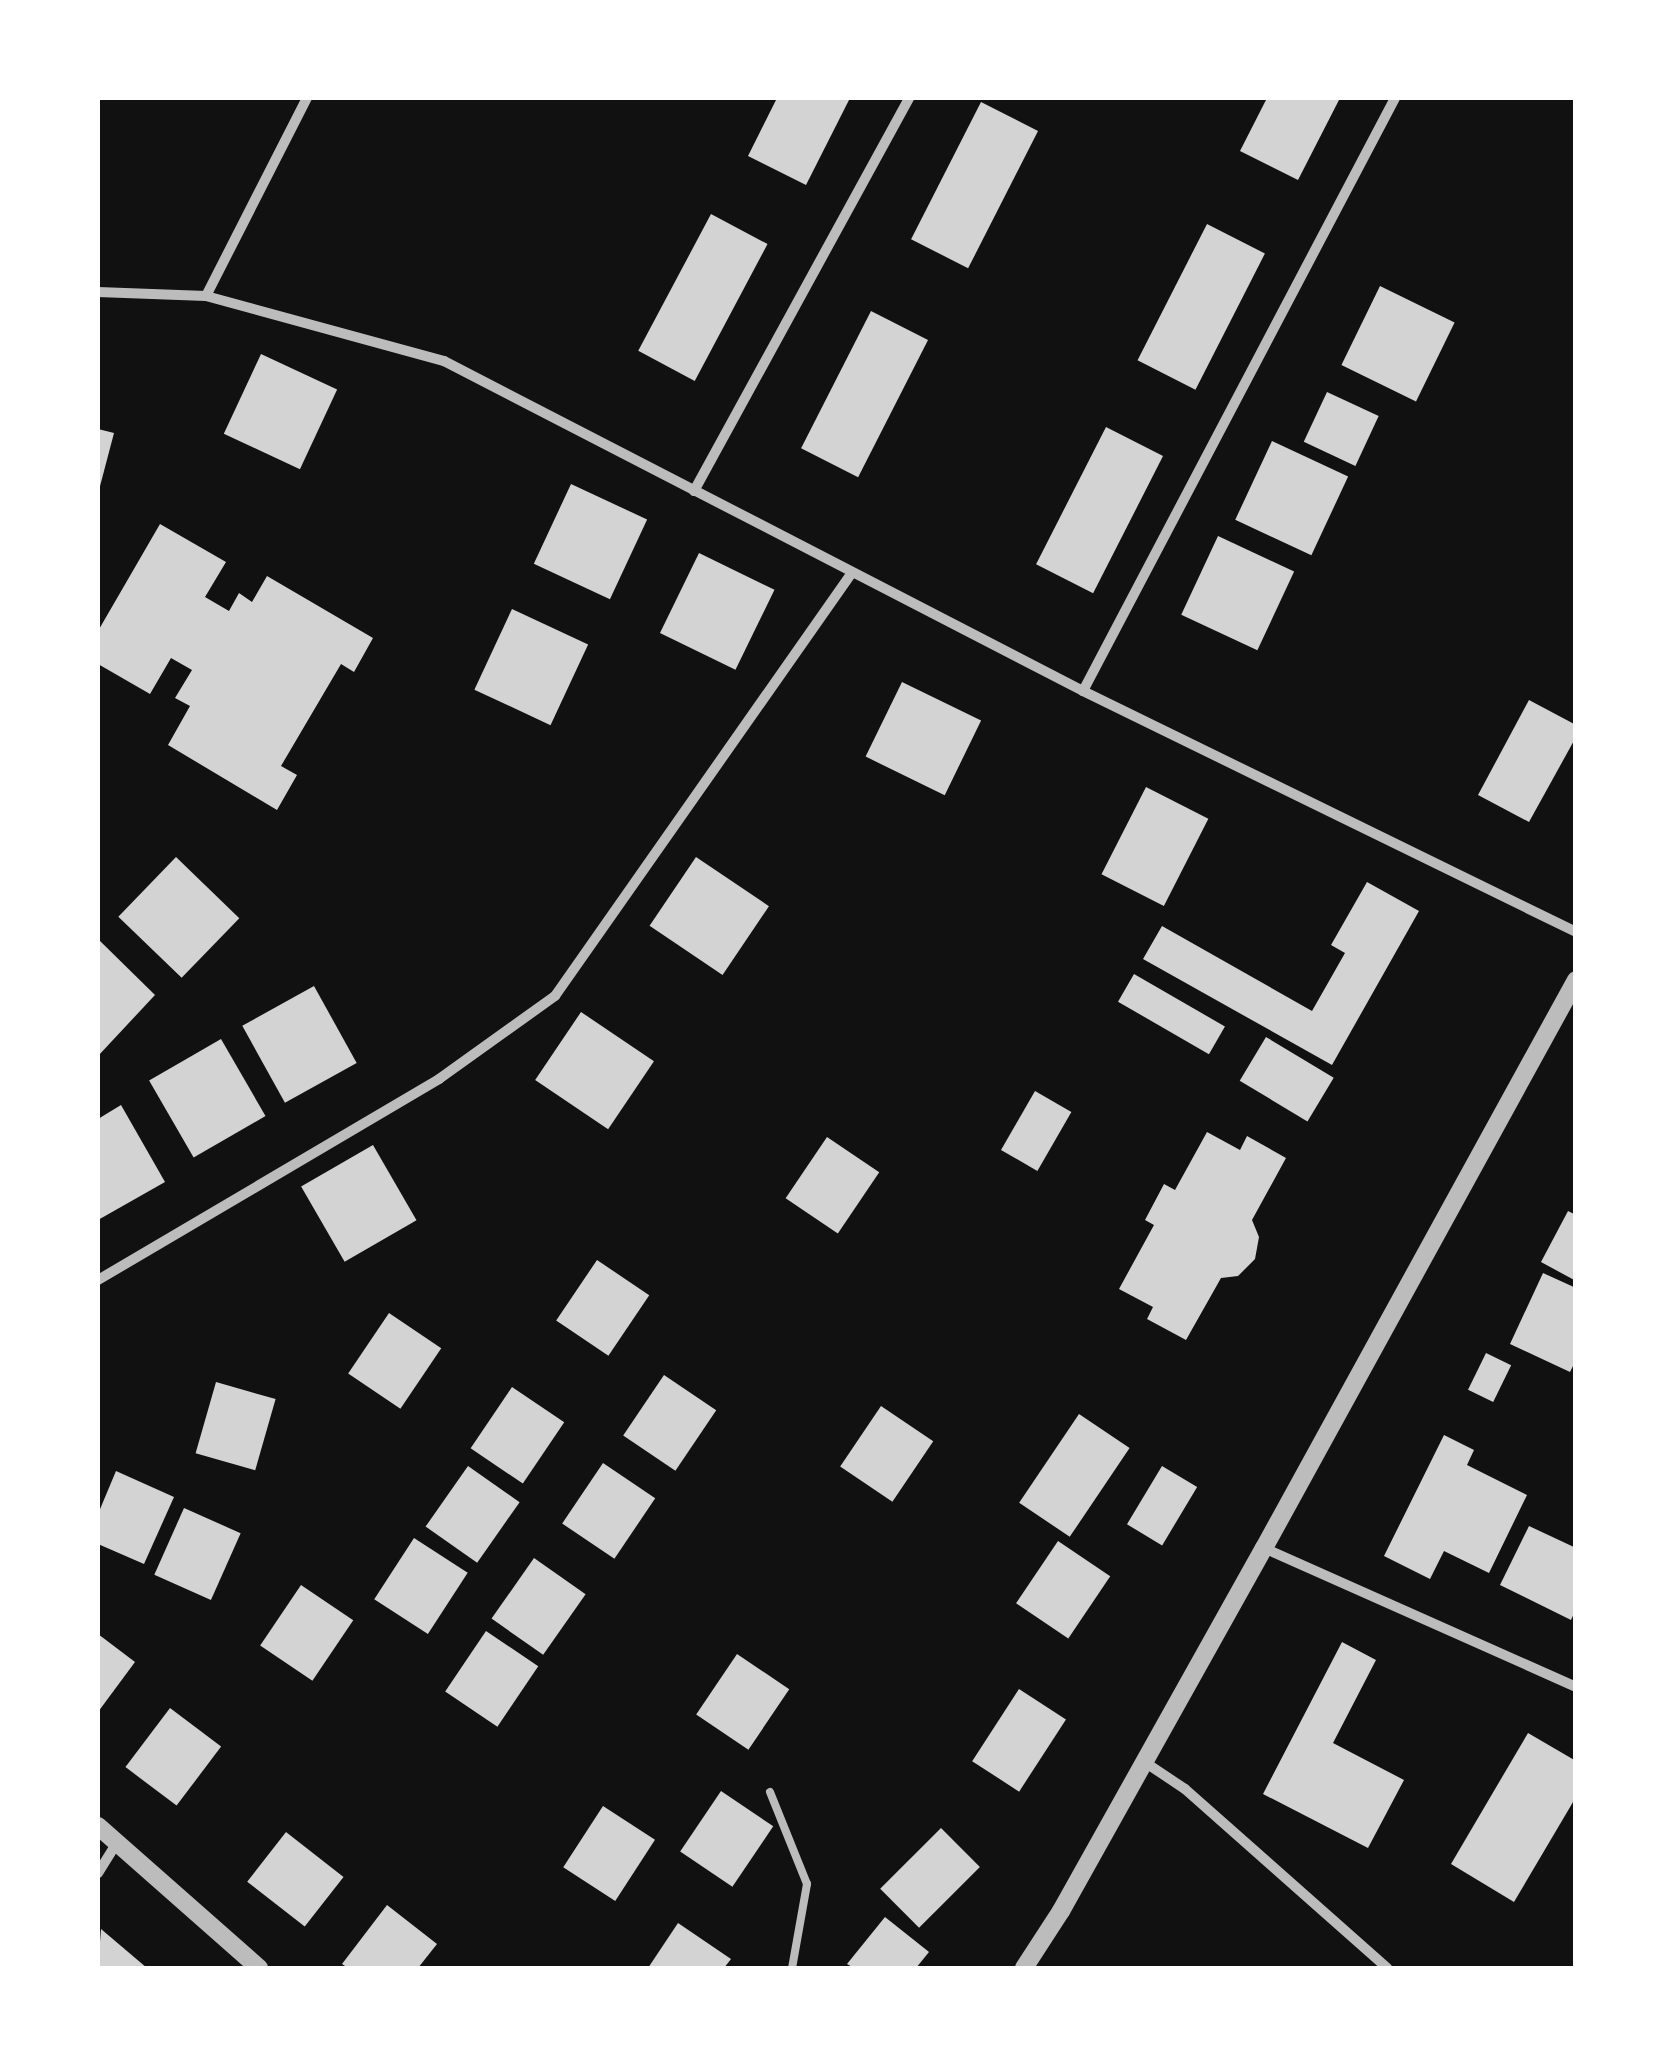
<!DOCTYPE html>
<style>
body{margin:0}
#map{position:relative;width:1673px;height:2066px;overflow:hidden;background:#111;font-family:"Nunito Sans",sans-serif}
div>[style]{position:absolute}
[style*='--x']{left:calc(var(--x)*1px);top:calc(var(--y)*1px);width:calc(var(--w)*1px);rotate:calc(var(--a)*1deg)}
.building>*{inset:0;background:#d3d3d3;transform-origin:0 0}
.service>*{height:8px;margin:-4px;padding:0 4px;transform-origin:4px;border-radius:4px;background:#bcbcbc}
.minor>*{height:10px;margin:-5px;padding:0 5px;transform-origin:5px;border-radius:5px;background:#bcbcbc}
.tertiary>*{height:18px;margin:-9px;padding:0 9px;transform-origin:9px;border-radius:9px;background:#bcbcbc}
span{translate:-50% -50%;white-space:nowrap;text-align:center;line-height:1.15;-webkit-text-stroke:9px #fff;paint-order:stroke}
.frame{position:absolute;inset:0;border:100px solid #fff;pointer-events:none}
</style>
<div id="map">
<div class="building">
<i style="clip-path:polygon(777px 98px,850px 98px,806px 185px,748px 156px)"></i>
<i style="clip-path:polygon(1267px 98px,1340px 98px,1298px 180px,1240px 151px)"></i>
<i style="left:981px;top:102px;width:64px;height:154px;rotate:27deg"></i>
<i style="left:711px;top:214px;width:64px;height:155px;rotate:28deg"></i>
<i style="left:1207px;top:224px;width:65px;height:153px;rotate:27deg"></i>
<i style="left:1380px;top:286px;width:83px;height:88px;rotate:26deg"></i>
<i style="left:871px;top:311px;width:64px;height:154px;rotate:27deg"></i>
<i style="left:261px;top:354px;width:84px;height:88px;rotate:25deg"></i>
<i style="left:1327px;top:392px;width:57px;height:55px;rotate:25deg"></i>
<i style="left:1106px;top:427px;width:64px;height:154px;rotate:27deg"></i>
<i style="clip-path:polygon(98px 429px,114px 433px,99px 490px,98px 490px)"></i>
<i style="left:1272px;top:441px;width:84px;height:87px;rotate:25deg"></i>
<i style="left:571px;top:484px;width:84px;height:88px;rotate:25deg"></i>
<i style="clip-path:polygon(160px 524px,226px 562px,205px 597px,229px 611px,239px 593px,252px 602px,267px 576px,373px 638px,354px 672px,341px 664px,281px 766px,297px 775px,277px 810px,168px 745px,190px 706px,175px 698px,192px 670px,171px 658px,150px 694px,98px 664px,98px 631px)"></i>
<i style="left:1218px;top:536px;width:84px;height:87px;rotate:25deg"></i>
<i style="left:699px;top:553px;width:84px;height:89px;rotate:26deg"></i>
<i style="left:512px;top:609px;width:84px;height:89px;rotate:25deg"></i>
<i style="left:902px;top:682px;width:88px;height:83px;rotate:26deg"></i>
<i style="clip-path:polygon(1529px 700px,1576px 725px,1576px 737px,1529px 822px,1478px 795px)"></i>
<i style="left:1146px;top:787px;width:70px;height:98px;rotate:27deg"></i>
<i style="left:176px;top:857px;width:88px;height:83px;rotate:44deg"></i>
<i style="left:696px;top:857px;width:88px;height:83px;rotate:34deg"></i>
<i style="clip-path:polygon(1367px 882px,1419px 911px,1332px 1065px,1143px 959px,1162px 926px,1312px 1011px,1345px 953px,1331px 945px)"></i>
<i style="clip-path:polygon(98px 939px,155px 995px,98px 1056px)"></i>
<i style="left:1134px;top:974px;width:105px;height:32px;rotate:30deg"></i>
<i style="left:314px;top:986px;width:88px;height:82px;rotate:61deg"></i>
<i style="left:581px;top:1012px;width:88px;height:82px;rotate:34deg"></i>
<i style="left:1266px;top:1037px;width:79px;height:51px;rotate:31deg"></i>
<i style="left:221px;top:1039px;width:89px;height:83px;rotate:60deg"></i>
<i style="left:1035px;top:1091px;width:42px;height:68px;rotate:30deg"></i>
<i style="clip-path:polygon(121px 1105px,165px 1182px,98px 1220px,98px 1119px)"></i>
<i style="clip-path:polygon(1207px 1132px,1240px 1150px,1247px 1136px,1286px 1158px,1252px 1220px,1259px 1237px,1255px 1259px,1238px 1276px,1221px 1278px,1186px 1340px,1147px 1319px,1153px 1307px,1119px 1289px,1154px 1225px,1145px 1220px,1164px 1184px,1175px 1190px)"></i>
<i style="left:827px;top:1137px;width:63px;height:74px;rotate:34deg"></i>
<i style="left:373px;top:1145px;width:87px;height:83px;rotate:60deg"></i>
<i style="clip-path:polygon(1568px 1211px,1576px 1215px,1576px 1281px,1541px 1262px)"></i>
<i style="left:597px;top:1260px;width:63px;height:73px;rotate:34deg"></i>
<i style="clip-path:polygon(1543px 1273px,1576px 1288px,1576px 1360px,1570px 1372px,1510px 1344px)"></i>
<i style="left:389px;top:1313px;width:63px;height:73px;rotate:34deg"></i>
<i style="left:1486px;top:1353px;width:28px;height:41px;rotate:26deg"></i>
<i style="left:664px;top:1375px;width:63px;height:73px;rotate:34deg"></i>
<i style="left:216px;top:1382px;width:62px;height:74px;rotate:16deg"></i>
<i style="left:512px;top:1387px;width:63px;height:74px;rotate:34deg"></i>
<i style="left:881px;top:1406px;width:63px;height:73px;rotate:34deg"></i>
<i style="left:1079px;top:1414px;width:61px;height:107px;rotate:34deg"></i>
<i style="clip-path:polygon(1444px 1435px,1474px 1450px,1467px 1465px,1527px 1495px,1489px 1573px,1444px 1551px,1430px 1579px,1384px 1556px)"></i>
<i style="left:603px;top:1463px;width:63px;height:73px;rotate:34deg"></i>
<i style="left:468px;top:1466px;width:63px;height:74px;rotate:35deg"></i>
<i style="left:1162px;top:1466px;width:41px;height:68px;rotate:31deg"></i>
<i style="clip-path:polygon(116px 1471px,174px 1497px,144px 1564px,98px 1544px,98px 1514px)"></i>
<i style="left:184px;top:1508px;width:62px;height:73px;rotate:24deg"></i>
<i style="clip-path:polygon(1529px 1526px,1576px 1548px,1576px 1609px,1571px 1620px,1500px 1585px)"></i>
<i style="left:414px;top:1538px;width:64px;height:73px;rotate:33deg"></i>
<i style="left:1058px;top:1541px;width:63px;height:75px;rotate:34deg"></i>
<i style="left:534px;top:1558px;width:63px;height:74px;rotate:35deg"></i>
<i style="left:301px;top:1585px;width:63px;height:73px;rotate:34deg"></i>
<i style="left:486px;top:1631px;width:63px;height:73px;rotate:34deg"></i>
<i style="clip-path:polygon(98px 1634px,135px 1662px,98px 1712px)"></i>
<i style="clip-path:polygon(1342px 1642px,1376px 1660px,1333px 1743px,1404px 1780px,1368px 1848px,1263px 1794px)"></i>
<i style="left:737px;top:1654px;width:63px;height:73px;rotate:34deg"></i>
<i style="left:1019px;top:1689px;width:56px;height:86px;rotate:33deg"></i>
<i style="left:170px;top:1708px;width:64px;height:74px;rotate:37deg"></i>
<i style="clip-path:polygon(1528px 1733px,1576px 1761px,1576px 1797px,1514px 1902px,1451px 1864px)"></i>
<i style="left:721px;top:1791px;width:63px;height:73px;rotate:34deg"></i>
<i style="left:603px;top:1806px;width:62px;height:73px;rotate:33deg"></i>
<i style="left:941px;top:1828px;width:55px;height:86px;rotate:45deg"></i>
<i style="left:286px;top:1832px;width:73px;height:63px;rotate:38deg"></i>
<i style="clip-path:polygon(387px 1905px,437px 1944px,418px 1968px,348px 1968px,342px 1964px)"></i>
<i style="clip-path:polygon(885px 1917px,929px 1952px,916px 1968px,854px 1968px,847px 1964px)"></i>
<i style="clip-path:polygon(678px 1923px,731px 1959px,724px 1968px,648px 1968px)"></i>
<i style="clip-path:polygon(101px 1929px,147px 1968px,98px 1968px)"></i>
</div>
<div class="service">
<i style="--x:770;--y:1792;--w:99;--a:68.1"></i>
<i style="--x:807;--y:1884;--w:85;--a:100.1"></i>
</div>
<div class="minor">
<i style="--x:98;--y:292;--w:108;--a:2.1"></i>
<i style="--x:206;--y:296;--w:247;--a:15.3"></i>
<i style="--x:444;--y:361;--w:719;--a:27.31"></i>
<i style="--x:1083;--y:691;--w:549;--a:26.05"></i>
<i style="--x:206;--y:296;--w:222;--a:-63"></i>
<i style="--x:694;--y:491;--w:448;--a:-61.3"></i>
<i style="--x:1083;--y:691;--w:670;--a:-62.25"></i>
<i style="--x:98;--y:1280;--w:396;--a:-30.5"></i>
<i style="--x:439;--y:1079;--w:143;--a:-35.6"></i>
<i style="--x:555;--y:996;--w:515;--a:-54.95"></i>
<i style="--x:1264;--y:1548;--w:342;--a:24"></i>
<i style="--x:1143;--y:1761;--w:50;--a:33.7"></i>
<i style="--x:1185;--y:1789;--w:270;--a:41.5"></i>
<i style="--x:98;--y:1873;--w:34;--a:-58"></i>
</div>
<div class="tertiary">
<i style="--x:98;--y:1826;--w:215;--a:41.4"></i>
<i style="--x:1024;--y:1968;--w:68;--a:-57"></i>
<i style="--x:1061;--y:1911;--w:416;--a:-60.8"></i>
<i style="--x:1264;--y:1548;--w:648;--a:-61.22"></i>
</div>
<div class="frame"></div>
</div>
